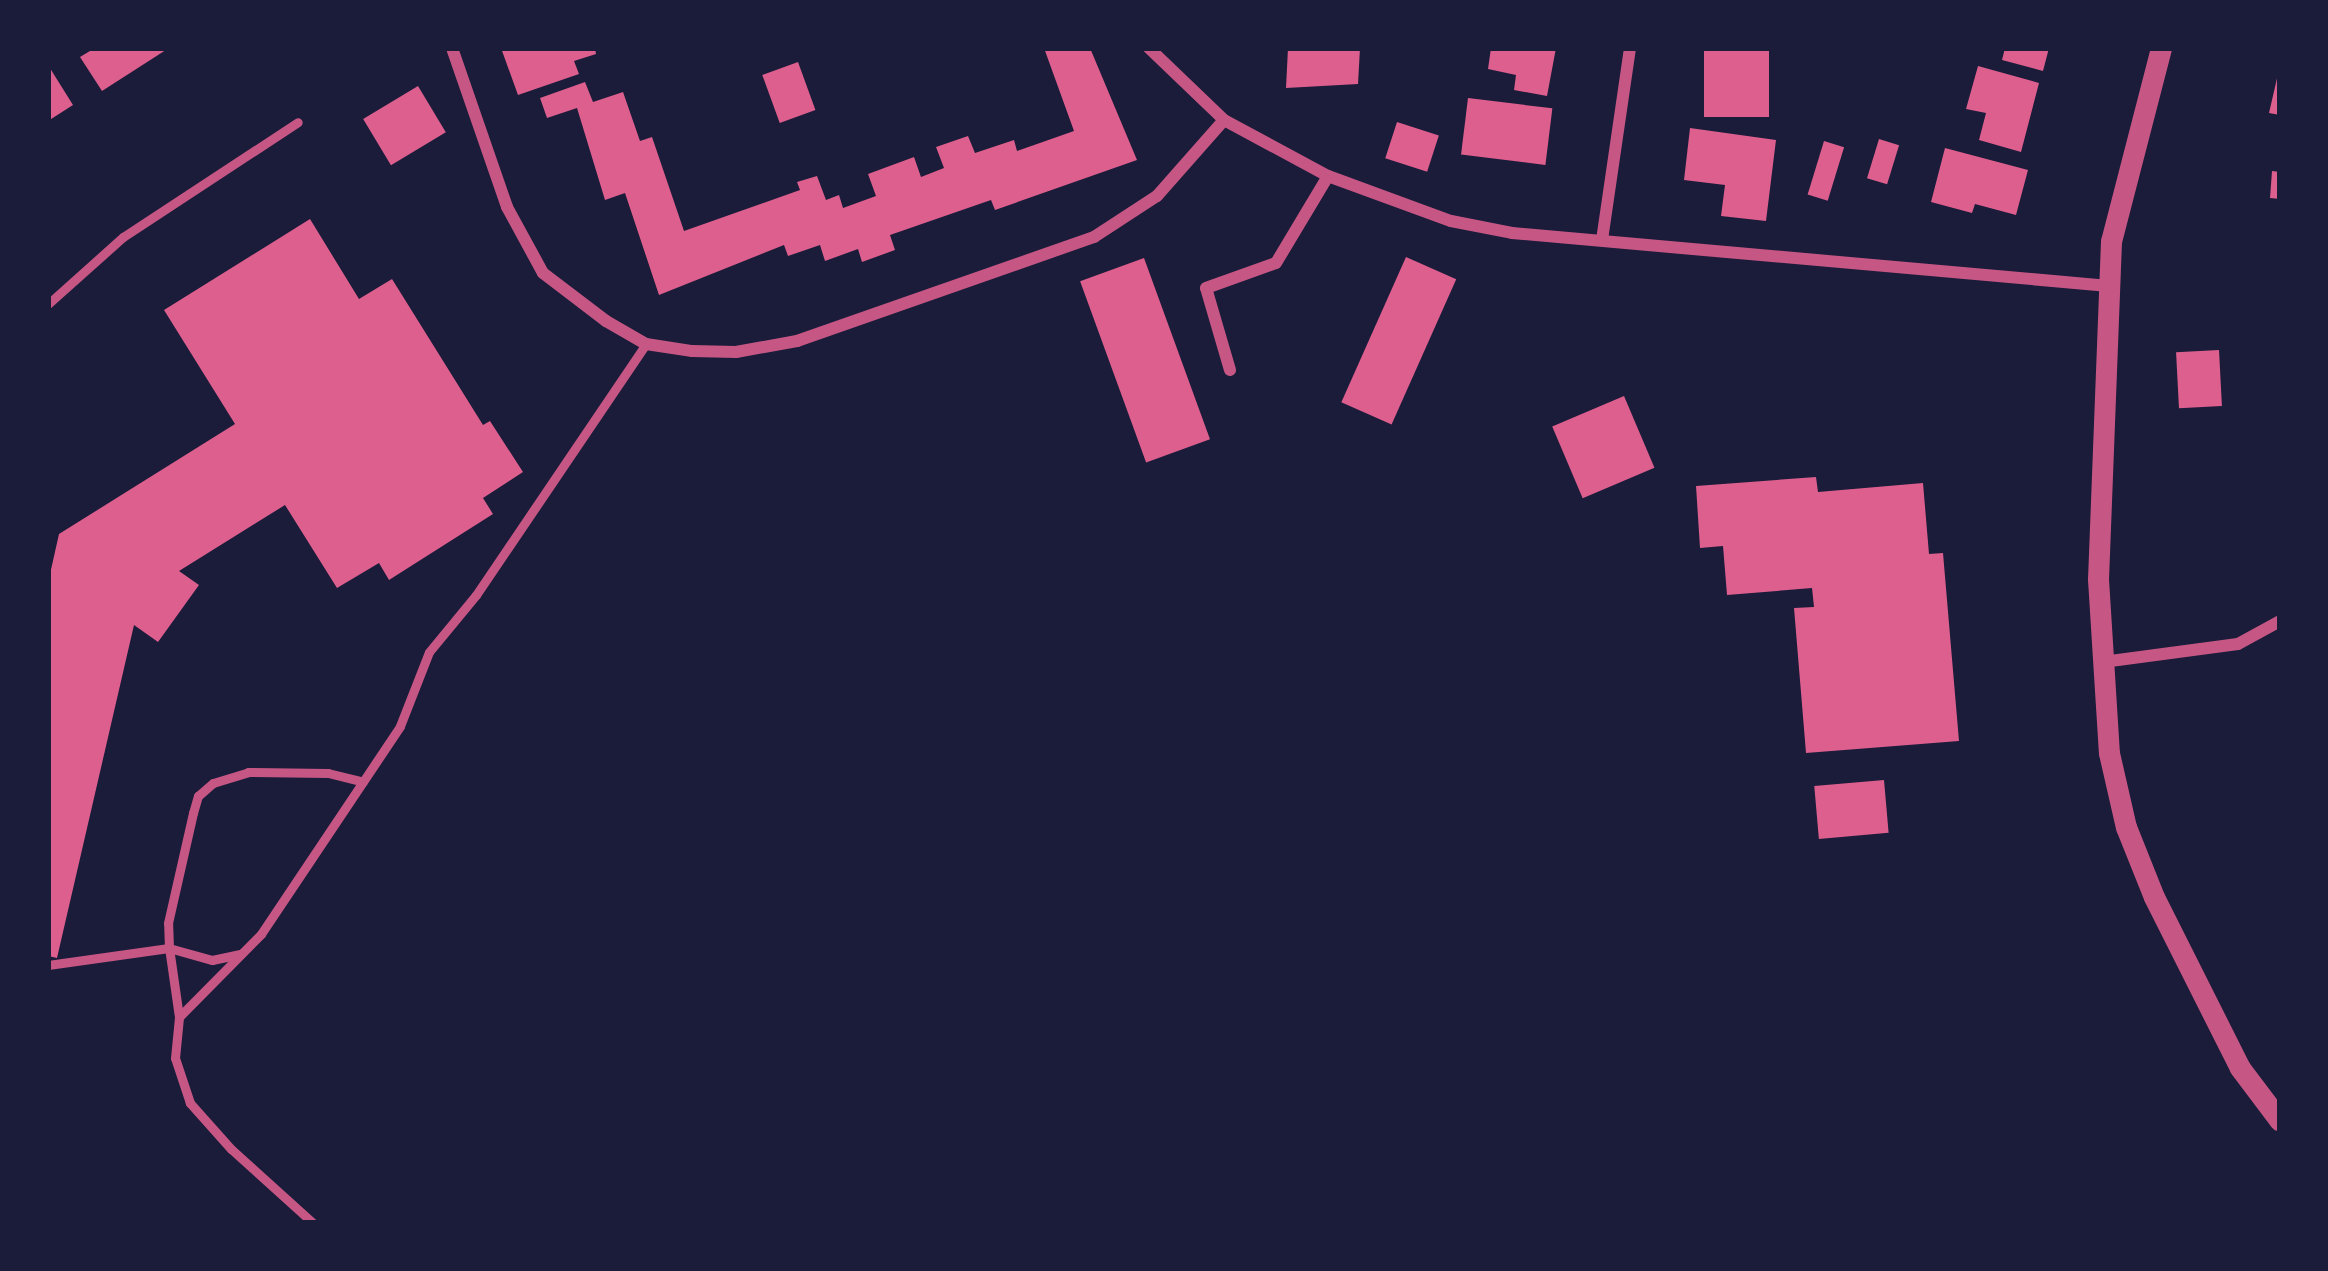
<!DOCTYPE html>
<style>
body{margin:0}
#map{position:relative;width:2328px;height:1271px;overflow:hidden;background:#1b1b3a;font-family:Commissioner,sans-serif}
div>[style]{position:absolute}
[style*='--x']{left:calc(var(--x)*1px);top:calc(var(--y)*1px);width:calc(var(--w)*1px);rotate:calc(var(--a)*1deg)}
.building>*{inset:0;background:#dd5f8e;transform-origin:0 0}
.service>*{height:9px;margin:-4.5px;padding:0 4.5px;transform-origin:4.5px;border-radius:4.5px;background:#c65784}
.minor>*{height:12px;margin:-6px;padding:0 6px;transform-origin:6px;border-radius:6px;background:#c65784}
.tertiary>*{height:21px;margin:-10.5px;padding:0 10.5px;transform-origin:10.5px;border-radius:10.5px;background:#c65784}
span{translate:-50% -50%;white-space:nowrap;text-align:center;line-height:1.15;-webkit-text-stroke:10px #1b1b3a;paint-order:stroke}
.frame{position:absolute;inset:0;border:51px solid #1b1b3a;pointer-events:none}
</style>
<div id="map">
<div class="building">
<i style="clip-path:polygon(95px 48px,169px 48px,102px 91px,80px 57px)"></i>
<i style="clip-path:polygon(501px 48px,595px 48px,596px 54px,574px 61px,579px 74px,518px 95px)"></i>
<i style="clip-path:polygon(1044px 48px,1090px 48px,1137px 160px,995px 210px,991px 200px,890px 235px,895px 250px,862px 262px,858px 249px,825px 261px,820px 245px,788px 256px,784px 245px,659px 295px,625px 193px,605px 200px,577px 108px,547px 118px,540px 98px,585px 82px,593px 102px,623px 92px,640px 141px,652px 137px,684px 231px,800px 190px,797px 182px,817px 176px,826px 200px,839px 195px,843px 208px,876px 196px,868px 174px,914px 157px,921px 177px,944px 168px,936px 147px,968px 136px,975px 153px,1014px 140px,1017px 151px,1074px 131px)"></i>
<i style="clip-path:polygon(1288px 48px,1360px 48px,1358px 84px,1286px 88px)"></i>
<i style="clip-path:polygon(1491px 48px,1556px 48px,1547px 96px,1514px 90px,1516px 75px,1488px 69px)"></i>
<i style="left:1704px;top:48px;width:65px;height:69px"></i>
<i style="clip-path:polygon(2005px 48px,2049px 48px,2043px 71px,2002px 60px)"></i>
<i style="left:798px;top:62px;width:51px;height:38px;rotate:70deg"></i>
<i style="clip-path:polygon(48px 65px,73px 105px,48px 121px)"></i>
<i style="clip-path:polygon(1978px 66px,2039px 83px,2021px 152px,1979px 140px,1986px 113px,1966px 109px)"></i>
<i style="clip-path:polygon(2278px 74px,2280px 74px,2280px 115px,2269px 113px)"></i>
<i style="left:418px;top:86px;width:54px;height:64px;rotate:59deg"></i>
<i style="left:1468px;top:98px;width:85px;height:57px;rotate:7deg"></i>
<i style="left:1397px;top:122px;width:44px;height:38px;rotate:18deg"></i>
<i style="clip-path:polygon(1690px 128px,1776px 140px,1766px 221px,1721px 216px,1725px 185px,1684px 180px)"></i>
<i style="left:1879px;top:139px;width:21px;height:41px;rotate:17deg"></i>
<i style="left:1824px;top:141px;width:21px;height:56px;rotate:17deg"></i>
<i style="clip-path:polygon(1945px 148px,2028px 170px,2016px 215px,1975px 204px,1972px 213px,1931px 202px)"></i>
<i style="clip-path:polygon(2272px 171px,2280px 172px,2280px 199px,2270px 198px)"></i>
<i style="clip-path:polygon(310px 219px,359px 299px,392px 279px,483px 425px,490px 421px,523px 472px,483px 498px,493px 514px,389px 580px,379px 563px,337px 588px,285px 505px,179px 571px,199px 585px,158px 642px,134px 625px,57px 958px,48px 956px,48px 583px,59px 534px,235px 424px,164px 310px)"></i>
<i style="left:1406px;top:257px;width:55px;height:159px;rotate:24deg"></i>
<i style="left:1144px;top:258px;width:193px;height:68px;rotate:70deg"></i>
<i style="left:2219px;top:350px;width:56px;height:43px;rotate:87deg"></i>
<i style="left:1624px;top:396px;width:78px;height:78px;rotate:67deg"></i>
<i style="clip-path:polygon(1816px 477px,1818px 492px,1923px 483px,1929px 554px,1943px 553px,1959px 741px,1806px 753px,1794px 608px,1814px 607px,1812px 588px,1727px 595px,1723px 546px,1700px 548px,1696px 486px)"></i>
<i style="left:1884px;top:780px;width:53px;height:70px;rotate:85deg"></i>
</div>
<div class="service">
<i style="--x:48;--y:304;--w:101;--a:-41.8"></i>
<i style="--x:123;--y:237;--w:209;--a:-33.3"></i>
<i style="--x:48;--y:965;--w:122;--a:-8"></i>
<i style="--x:169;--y:948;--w:25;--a:-92"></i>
<i style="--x:168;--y:923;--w:113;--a:-77.2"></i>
<i style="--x:193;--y:813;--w:18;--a:-74"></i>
<i style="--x:198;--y:796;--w:20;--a:-41"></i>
<i style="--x:213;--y:783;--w:37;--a:-17"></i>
<i style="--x:248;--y:772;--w:80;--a:0.7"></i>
<i style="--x:328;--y:773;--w:36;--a:14"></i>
<i style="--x:179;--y:1017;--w:70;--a:-98.2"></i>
<i style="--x:169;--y:948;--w:45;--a:15.6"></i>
<i style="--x:212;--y:960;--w:30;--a:-12"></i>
<i style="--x:313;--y:1223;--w:110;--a:-137.9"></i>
<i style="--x:231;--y:1149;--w:62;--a:-131.7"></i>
<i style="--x:190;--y:1103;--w:47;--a:-108.4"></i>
<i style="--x:175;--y:1058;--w:41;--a:-84.4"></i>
<i style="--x:179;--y:1017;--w:117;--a:-45.3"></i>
<i style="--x:261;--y:934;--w:250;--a:-56.2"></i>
<i style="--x:400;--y:726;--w:79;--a:-68.6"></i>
<i style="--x:429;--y:652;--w:74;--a:-50.5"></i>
<i style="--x:476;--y:595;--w:303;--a:-55.9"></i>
</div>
<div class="minor">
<i style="--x:452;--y:48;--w:168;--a:70.9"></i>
<i style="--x:507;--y:207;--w:75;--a:61.4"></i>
<i style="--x:543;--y:273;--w:79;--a:37.3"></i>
<i style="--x:606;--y:321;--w:46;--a:29.9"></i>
<i style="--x:646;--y:344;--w:47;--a:8.7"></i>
<i style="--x:692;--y:351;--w:44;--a:1.3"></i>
<i style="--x:736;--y:352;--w:62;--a:-10.2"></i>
<i style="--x:797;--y:341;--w:315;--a:-19.3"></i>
<i style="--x:1094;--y:237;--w:75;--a:-33.1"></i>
<i style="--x:1157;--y:196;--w:101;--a:-48.6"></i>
<i style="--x:1149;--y:48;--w:104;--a:43.8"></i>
<i style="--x:1224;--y:120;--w:118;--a:28.3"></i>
<i style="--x:1328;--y:176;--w:131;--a:20.1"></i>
<i style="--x:1451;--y:221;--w:62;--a:11.1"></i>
<i style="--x:1512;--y:233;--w:599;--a:5.07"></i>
<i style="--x:1602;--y:240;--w:194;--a:-81.7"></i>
<i style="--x:1230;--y:370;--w:85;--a:-106.3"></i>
<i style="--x:1206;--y:288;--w:74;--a:-19.7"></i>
<i style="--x:1276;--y:263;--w:101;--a:-59.1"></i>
<i style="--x:2103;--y:662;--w:136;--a:-7.6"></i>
<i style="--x:2238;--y:644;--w:48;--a:-28.7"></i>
</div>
<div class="tertiary">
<i style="--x:2161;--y:48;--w:199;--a:104.5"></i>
<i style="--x:2111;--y:241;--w:338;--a:92.2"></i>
<i style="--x:2098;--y:579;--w:174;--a:86.4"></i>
<i style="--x:2109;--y:753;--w:76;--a:77.1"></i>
<i style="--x:2126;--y:827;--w:75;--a:68.2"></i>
<i style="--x:2154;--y:897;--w:191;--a:63.3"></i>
<i style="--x:2240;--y:1068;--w:66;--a:53"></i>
</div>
<div class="frame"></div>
</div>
